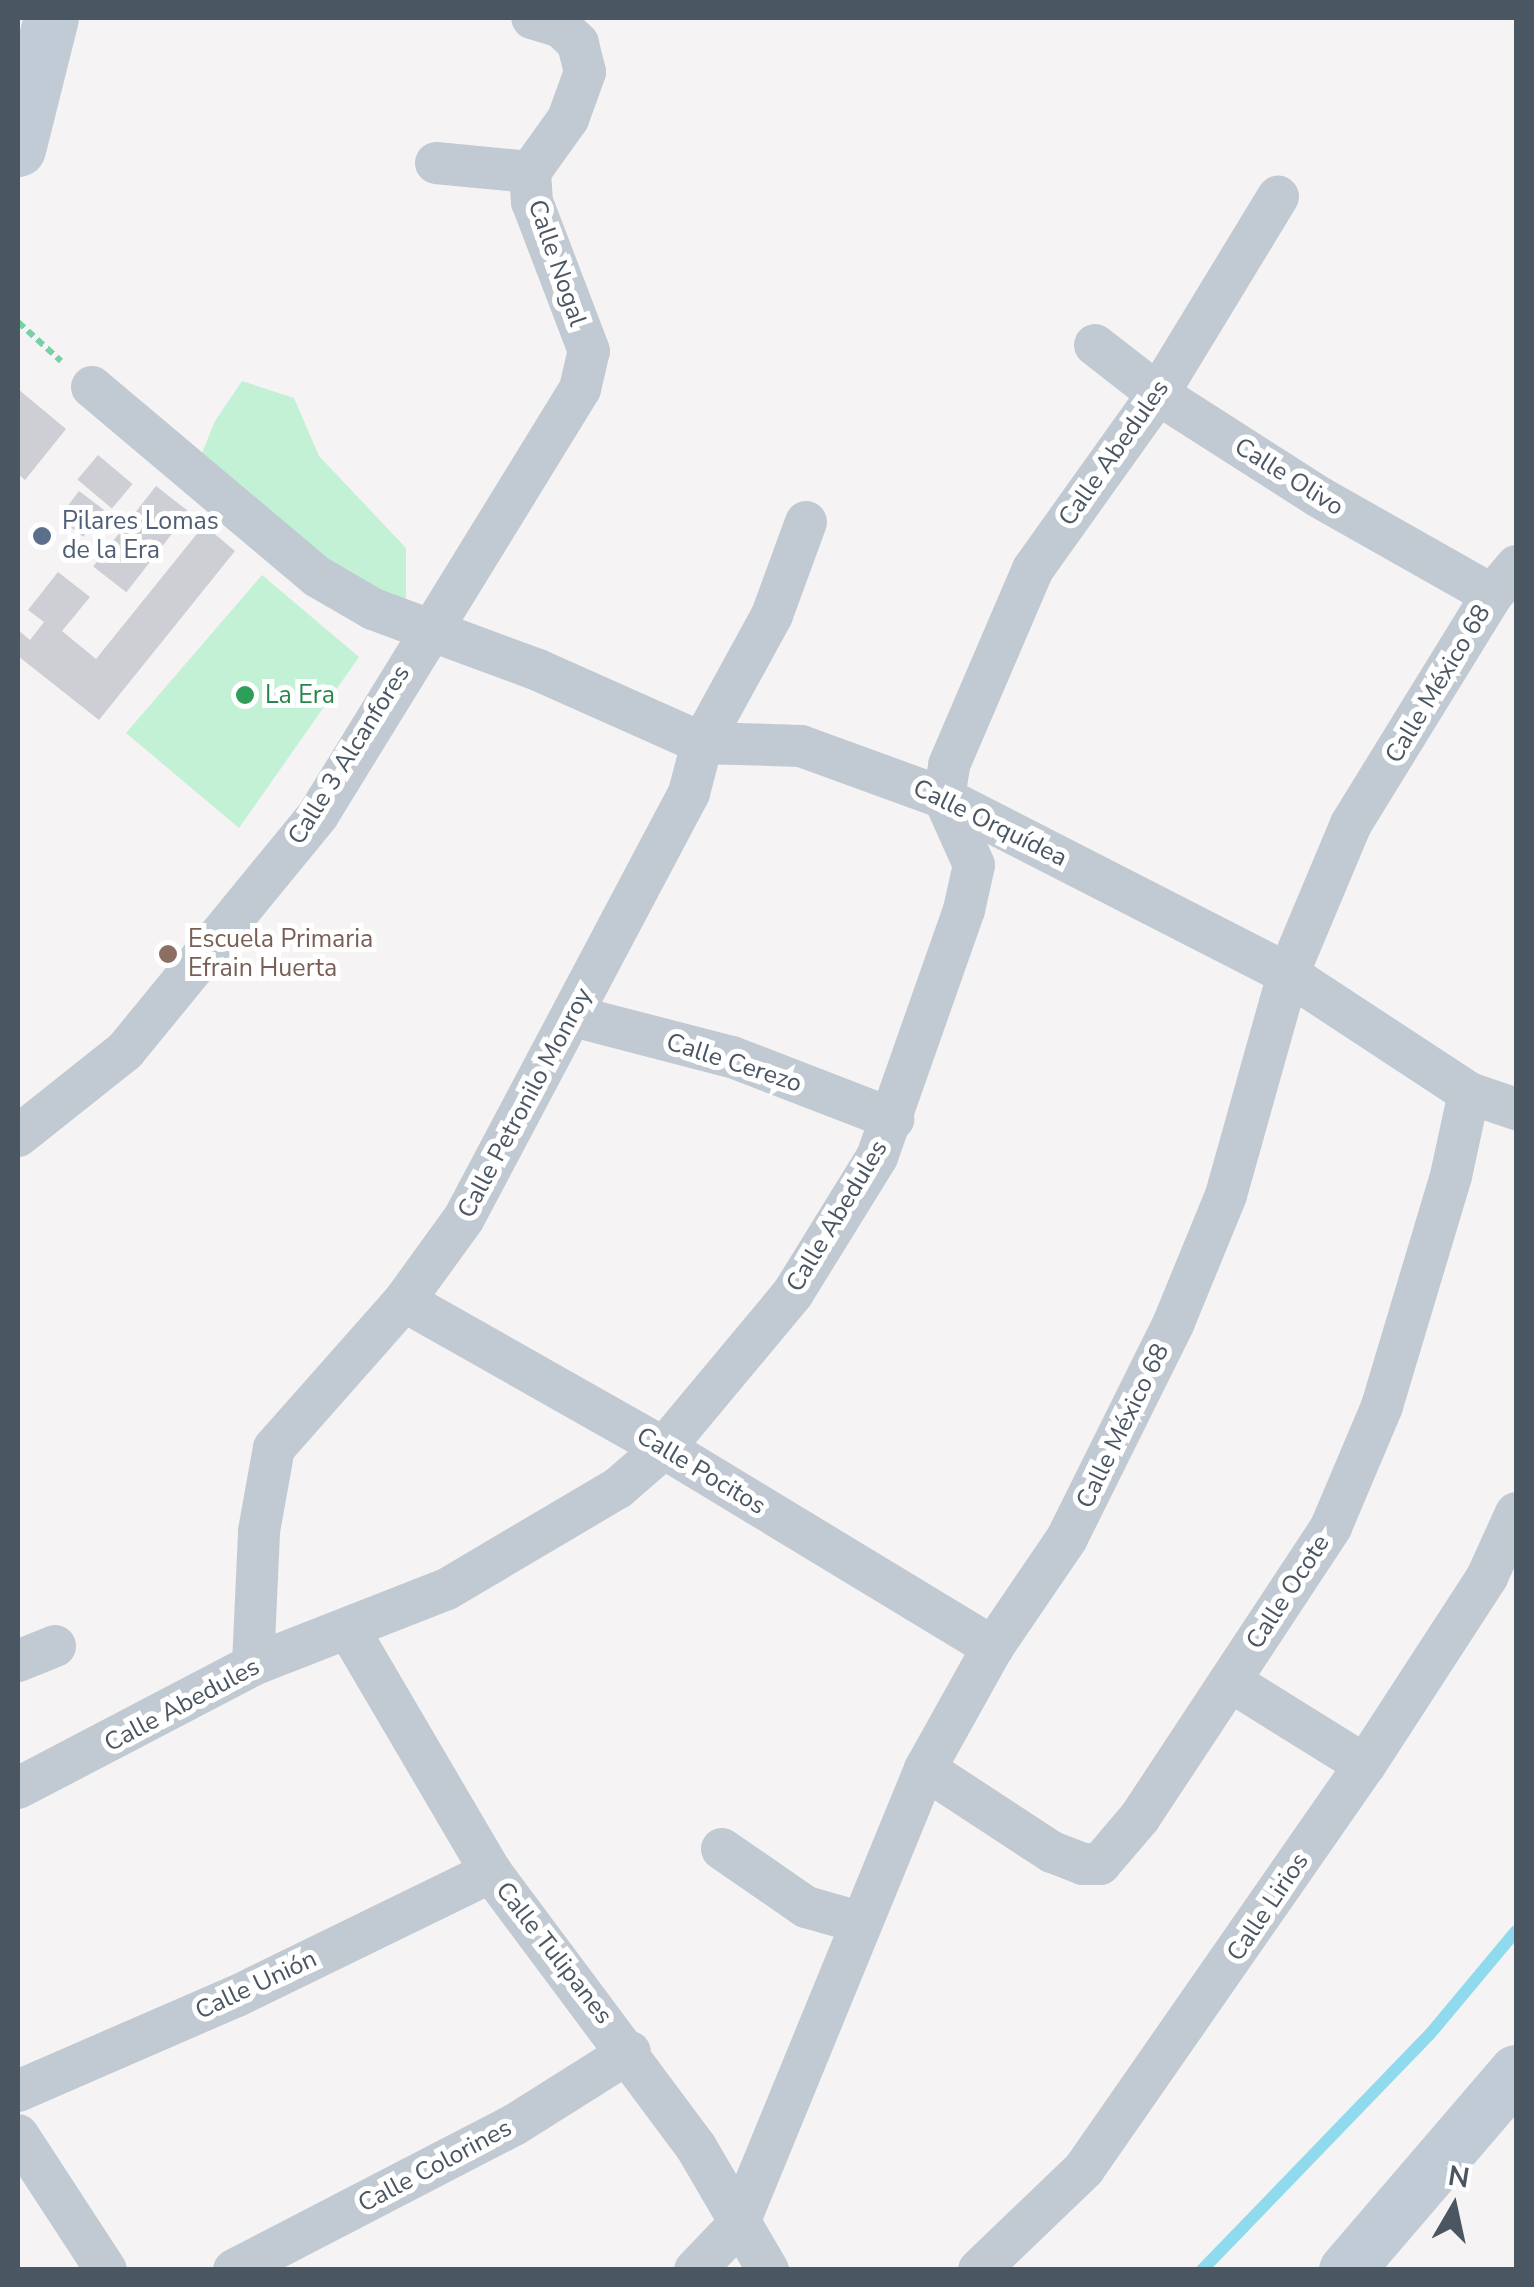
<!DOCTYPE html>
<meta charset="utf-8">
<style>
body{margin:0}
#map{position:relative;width:1534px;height:2287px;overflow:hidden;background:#f5f3f3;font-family:"Nunito Sans",sans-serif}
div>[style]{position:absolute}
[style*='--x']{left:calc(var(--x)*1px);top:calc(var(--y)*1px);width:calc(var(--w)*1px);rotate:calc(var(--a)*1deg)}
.green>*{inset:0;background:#c3f1d5}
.stream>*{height:12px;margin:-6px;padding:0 6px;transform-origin:6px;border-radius:6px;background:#90daee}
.building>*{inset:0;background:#cdcfd5;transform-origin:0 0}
.path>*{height:6px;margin-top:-3px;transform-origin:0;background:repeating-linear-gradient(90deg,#7ad0a6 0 8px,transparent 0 13px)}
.street>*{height:42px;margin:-21px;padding:0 21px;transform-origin:21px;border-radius:21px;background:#c1cad2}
.secondary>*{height:55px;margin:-27.5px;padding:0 27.5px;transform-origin:27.5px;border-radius:27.5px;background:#c1cbd6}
.dots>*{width:28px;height:28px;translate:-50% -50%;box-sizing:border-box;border:5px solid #fff;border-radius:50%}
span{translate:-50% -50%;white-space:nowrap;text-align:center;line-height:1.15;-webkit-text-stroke:10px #fff;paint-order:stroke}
.street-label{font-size:25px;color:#4a5661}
.service-label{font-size:25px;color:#4e5e75}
.left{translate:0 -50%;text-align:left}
.leisure-label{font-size:25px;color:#27864d}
.education-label{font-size:25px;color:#785e54}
.frame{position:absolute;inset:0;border:20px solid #4a5661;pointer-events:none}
.north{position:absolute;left:1404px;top:2157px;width:100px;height:100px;-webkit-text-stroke:8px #fff;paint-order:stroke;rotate:9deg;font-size:28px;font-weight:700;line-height:40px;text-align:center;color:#4a5661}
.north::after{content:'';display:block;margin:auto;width:35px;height:45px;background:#4a5661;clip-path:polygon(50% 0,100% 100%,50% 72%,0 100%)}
</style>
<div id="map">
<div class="green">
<i style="clip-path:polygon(242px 381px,294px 398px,319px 456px,406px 548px,406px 599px,336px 576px,198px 463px,215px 421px)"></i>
<i style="clip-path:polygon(262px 575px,359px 657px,239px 828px,126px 733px)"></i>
</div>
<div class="stream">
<i style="--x:1202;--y:2270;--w:328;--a:-46"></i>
<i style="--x:1430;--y:2034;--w:134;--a:-50.1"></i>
</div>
<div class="building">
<i style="clip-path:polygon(18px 389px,66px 429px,25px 480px,18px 474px)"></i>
<i style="left:98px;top:455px;width:45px;height:32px;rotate:40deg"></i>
<i style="left:156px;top:486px;width:42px;height:102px;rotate:38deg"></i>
<i style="left:79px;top:491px;width:31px;height:34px;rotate:37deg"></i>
<i style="clip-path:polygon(204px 525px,235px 551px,99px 720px,18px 656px,18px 630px,30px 640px,44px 622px,28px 610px,58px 572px,90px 597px,62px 631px,96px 659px)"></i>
</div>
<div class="path">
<i style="--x:18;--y:322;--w:58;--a:42.2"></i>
</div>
<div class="street">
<i style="--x:436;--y:163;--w:94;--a:5.5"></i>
<i style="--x:1095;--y:345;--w:80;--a:37.9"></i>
<i style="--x:1158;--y:394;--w:191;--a:32.6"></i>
<i style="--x:1319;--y:497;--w:199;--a:29.5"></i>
<i style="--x:92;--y:387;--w:295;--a:40.1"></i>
<i style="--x:318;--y:577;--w:64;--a:30.2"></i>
<i style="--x:373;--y:609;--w:176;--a:20.3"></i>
<i style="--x:538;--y:670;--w:180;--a:24"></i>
<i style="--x:702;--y:743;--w:99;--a:1.7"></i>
<i style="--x:801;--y:746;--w:152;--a:20"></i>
<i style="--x:944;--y:798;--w:386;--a:27.1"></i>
<i style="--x:1288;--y:974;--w:217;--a:33.3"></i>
<i style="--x:1469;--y:1093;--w:50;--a:18.8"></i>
<i style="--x:573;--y:1016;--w:164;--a:14.5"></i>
<i style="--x:732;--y:1057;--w:173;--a:21.1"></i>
<i style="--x:18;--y:1136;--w:137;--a:-38.5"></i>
<i style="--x:125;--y:1051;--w:305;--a:-50.7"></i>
<i style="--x:318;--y:815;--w:500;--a:-58.41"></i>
<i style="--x:580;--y:389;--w:39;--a:-77"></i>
<i style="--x:589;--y:351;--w:160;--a:-110.9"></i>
<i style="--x:532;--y:202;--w:30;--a:-94"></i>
<i style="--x:530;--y:172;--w:65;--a:-54.4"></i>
<i style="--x:568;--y:119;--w:50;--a:-70.1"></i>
<i style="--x:585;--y:72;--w:30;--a:-104"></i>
<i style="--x:578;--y:43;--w:23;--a:-137"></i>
<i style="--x:561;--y:27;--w:30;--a:-163"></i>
<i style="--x:404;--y:1301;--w:299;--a:29.5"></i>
<i style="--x:664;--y:1448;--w:385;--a:31.2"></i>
<i style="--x:349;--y:1630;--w:281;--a:59.6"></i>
<i style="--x:491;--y:1872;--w:343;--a:53.3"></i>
<i style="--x:696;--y:2147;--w:143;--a:59.7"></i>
<i style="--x:18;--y:1661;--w:40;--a:-22"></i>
<i style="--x:253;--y:1665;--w:134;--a:-87.4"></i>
<i style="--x:259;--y:1531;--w:84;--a:-79.8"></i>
<i style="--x:274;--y:1448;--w:196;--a:-48.5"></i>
<i style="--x:404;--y:1301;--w:102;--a:-54.1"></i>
<i style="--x:464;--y:1218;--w:481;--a:-62.1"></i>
<i style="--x:689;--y:793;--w:52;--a:-75.4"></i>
<i style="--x:702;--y:743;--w:146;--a:-61.3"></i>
<i style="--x:772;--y:615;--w:99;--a:-69.9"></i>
<i style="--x:1230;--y:1681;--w:159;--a:31.9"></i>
<i style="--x:925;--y:1769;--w:152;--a:33.2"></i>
<i style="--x:1052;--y:1852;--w:33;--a:21"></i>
<i style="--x:1083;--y:1864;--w:17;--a:0"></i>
<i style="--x:1100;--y:1864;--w:62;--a:-49.6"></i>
<i style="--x:1140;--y:1817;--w:347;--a:-56.6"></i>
<i style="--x:1331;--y:1527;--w:131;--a:-67.1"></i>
<i style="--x:1382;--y:1406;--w:240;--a:-73.3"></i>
<i style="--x:1451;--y:1176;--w:85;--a:-77.8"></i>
<i style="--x:18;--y:1788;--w:265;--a:-27.6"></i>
<i style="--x:253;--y:1665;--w:208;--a:-21.4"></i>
<i style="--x:447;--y:1589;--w:199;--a:-30.6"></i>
<i style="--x:618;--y:1488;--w:61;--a:-41"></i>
<i style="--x:664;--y:1448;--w:202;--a:-50.2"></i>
<i style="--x:793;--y:1293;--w:160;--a:-58.3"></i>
<i style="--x:877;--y:1157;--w:262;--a:-70.6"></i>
<i style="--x:964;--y:910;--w:46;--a:-77.5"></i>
<i style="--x:974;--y:865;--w:73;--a:-114.1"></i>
<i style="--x:944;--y:798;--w:33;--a:-81"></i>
<i style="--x:949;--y:765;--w:213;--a:-66.8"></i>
<i style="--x:1033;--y:569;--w:215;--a:-54.5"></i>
<i style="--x:1158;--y:394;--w:231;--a:-58.7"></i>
<i style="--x:722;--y:1849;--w:102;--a:34.6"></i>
<i style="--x:806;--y:1907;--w:55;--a:15.8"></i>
<i style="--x:18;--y:2091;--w:239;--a:-23.5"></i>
<i style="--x:237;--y:1996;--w:283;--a:-26"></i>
<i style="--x:18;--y:2135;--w:161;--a:56.9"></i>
<i style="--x:234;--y:2270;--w:315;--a:-27.4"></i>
<i style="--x:514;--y:2125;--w:137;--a:-32.2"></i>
<i style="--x:695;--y:2270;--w:62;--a:-46.3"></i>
<i style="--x:738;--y:2225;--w:493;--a:-67.7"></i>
<i style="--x:925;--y:1769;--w:140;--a:-60.9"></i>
<i style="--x:993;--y:1647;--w:132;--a:-55.8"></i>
<i style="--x:1067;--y:1538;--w:241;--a:-63.6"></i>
<i style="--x:1174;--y:1322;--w:137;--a:-67.7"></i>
<i style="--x:1226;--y:1195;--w:230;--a:-74.3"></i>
<i style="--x:1288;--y:974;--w:163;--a:-67.2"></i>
<i style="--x:1351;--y:824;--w:269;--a:-58.4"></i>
<i style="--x:1492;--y:595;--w:38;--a:-50"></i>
<i style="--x:979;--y:2270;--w:146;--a:-43.9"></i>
<i style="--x:1084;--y:2169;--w:492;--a:-55.2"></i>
<i style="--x:1365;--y:1765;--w:224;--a:-57"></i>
<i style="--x:1487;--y:1577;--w:70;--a:-65.6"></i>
</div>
<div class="secondary">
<i style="--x:18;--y:149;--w:135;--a:-75.9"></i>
<i style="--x:1346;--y:2270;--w:261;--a:-49.4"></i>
</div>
<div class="dots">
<i style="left:42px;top:536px;background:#5c6f8a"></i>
<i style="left:245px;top:695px;background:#2e9e5b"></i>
<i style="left:168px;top:954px;background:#8d6e63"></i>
</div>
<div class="street-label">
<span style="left:557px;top:263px;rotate:71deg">Calle Nogal</span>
<span style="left:1114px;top:453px;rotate:-55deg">Calle Abedules</span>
<span style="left:1289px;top:477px;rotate:32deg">Calle Olivo</span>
<span style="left:1438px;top:684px;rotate:-59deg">Calle México 68</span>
<span style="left:349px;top:755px;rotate:-58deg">Calle 3 Alcanfores</span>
<span style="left:990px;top:823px;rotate:26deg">Calle Orquídea</span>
<span style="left:734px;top:1063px;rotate:18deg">Calle Cerezo</span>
<span style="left:525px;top:1103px;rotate:-62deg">Calle Petronilo Monroy</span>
<span style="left:837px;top:1216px;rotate:-59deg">Calle Abedules</span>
<span style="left:1123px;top:1426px;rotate:-64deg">Calle México 68</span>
<span style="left:701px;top:1471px;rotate:31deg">Calle Pocitos</span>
<span style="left:1288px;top:1592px;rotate:-57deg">Calle Ocote</span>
<span style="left:182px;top:1705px;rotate:-28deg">Calle Abedules</span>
<span style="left:1268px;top:1907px;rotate:-56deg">Calle Lirios</span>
<span style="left:554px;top:1953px;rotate:52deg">Calle Tulipanes</span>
<span style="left:256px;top:1985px;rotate:-25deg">Calle Unión</span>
<span style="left:435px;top:2166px;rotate:-28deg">Calle Colorines</span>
</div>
<div class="service-label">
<span class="left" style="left:62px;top:536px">Pilares Lomas<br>de la Era</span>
</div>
<div class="leisure-label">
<span class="left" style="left:265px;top:695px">La Era</span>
</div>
<div class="education-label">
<span class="left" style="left:188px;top:954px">Escuela Primaria<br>Efrain Huerta</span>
</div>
<div class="frame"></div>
<div class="north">N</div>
</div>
